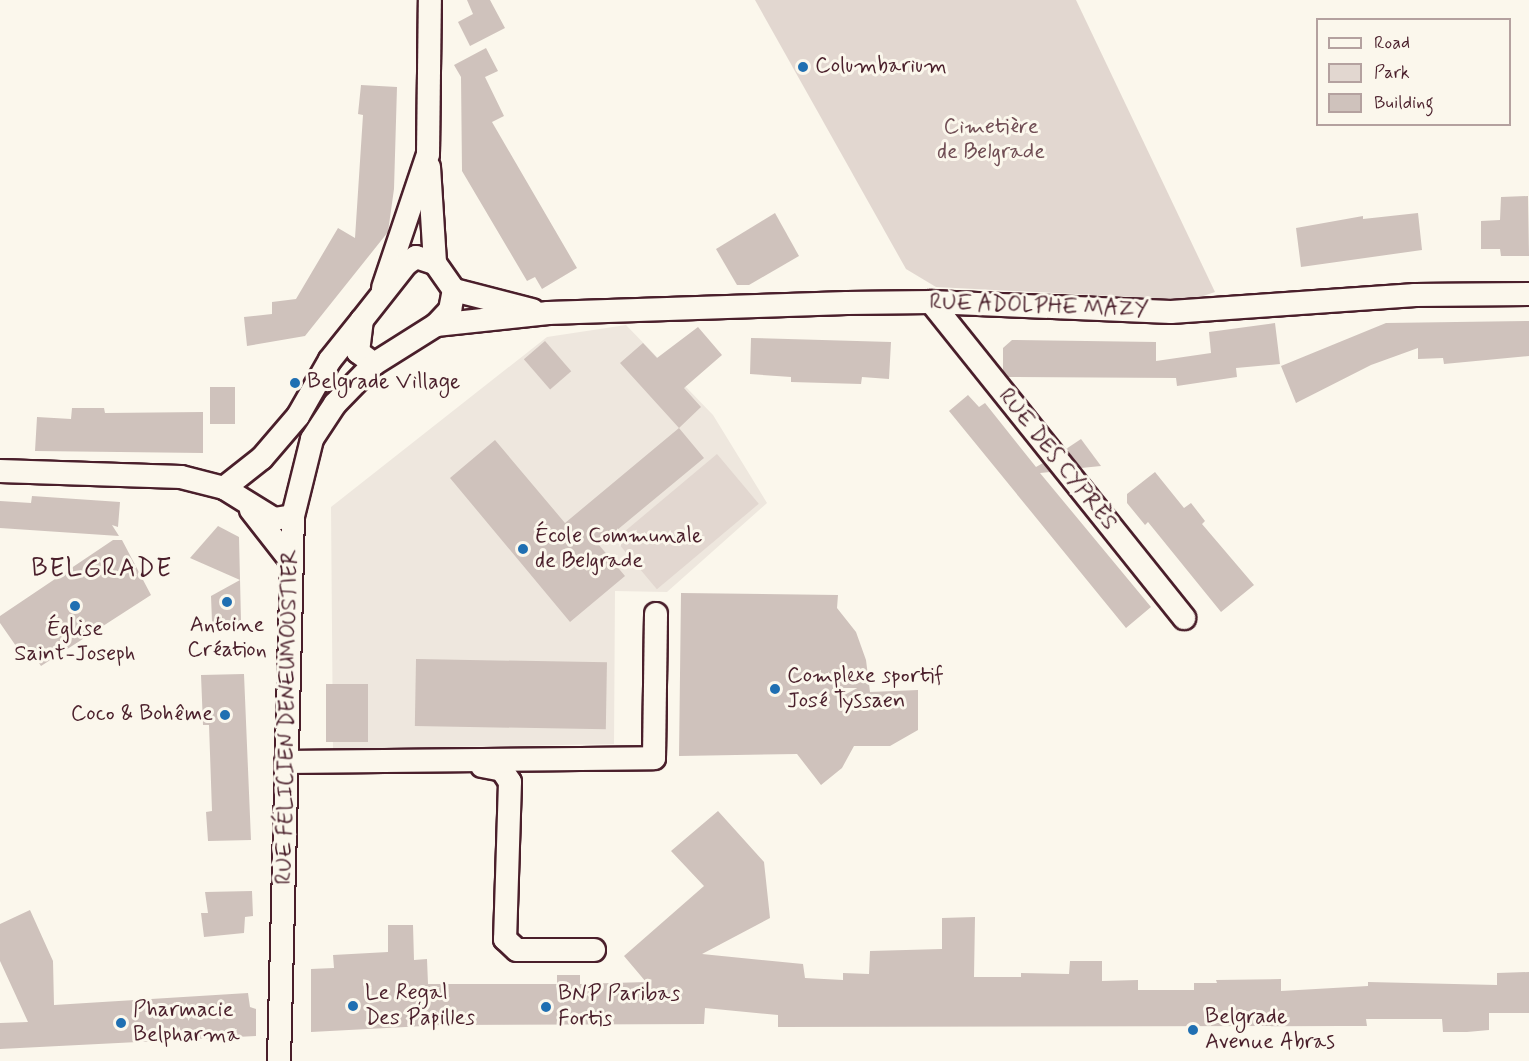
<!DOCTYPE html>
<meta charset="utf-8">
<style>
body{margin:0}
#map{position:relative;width:1529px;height:1061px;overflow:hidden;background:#fbf7ec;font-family:Mynerve,sans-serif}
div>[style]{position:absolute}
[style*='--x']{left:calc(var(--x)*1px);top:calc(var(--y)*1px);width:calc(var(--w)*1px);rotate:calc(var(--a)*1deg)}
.built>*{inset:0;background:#eee7de}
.green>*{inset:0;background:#e2d7d0;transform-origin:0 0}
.building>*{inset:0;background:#cfc2bc;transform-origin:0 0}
.roads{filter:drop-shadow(2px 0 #4a1f2b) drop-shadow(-2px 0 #4a1f2b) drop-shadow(0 2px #4a1f2b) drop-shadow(0 -2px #4a1f2b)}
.street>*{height:22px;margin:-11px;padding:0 11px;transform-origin:11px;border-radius:11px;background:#fbf7ec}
.dots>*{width:16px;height:16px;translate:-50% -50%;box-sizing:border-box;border:3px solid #fbf7ec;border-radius:50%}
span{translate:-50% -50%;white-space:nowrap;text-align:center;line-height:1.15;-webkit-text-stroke:6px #fbf7ec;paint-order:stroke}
.poi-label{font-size:22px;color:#4a1f2b}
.left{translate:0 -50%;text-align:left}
.right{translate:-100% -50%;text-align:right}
.park-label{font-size:22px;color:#704d54}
.street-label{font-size:22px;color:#4a1f2b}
.quarter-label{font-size:26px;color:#4a1f2b;letter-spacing:1.5px}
.legend{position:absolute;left:1316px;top:18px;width:195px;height:108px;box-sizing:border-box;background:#fbf7ec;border:2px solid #b4a19f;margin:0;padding:8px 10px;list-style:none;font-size:18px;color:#4a1f2b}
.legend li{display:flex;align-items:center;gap:12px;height:30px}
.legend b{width:30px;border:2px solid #b4a19f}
</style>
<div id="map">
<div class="built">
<i style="clip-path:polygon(626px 325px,713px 415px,767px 503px,667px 592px,615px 591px,614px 744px,333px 749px,331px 507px,547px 337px)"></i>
</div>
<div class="green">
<i style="clip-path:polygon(755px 0,1076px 0,1215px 292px,1191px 300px,936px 287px,906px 269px)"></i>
<i style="left:717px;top:454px;width:65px;height:133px;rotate:50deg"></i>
</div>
<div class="building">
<i style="clip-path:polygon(467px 0,490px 0,505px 28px,470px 46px,458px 22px,473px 14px)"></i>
<i style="clip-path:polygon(486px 48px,498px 71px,485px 77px,504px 116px,492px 122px,577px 268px,542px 289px,535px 277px,527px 281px,462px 171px,461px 77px,454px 65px)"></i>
<i style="clip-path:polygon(361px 85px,397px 87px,394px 189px,388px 232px,305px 336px,247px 346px,244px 317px,272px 314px,272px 302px,296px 299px,338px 228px,355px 238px,363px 115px,358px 114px)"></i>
<i style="clip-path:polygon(1528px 196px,1529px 256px,1501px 256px,1500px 249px,1481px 249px,1481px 221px,1500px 220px,1501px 197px)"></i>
<i style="clip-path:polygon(775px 213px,799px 256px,749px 285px,737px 285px,716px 249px)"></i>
<i style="clip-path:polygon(1418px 213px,1422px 250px,1301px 267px,1296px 228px,1363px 216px,1363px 219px)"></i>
<i style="clip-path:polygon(1529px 321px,1529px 356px,1444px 364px,1443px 358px,1418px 359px,1418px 348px,1371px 365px,1296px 403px,1281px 366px,1386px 323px)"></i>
<i style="clip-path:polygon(1275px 323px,1280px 364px,1236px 368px,1237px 377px,1177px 386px,1176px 378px,1008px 377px,1003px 371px,1003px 348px,1012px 340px,1156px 342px,1156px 361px,1211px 353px,1209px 332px)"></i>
<i style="clip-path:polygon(698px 327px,722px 355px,684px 388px,701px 407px,679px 428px,620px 363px,643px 343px,657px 358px)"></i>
<i style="clip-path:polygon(751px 338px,891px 342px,889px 379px,862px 377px,861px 384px,791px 382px,791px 377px,750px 374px)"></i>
<i style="left:545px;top:341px;width:40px;height:28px;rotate:49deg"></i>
<i style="left:210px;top:387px;width:25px;height:37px"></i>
<i style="clip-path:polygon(968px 395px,979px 407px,985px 403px,1036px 467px,1043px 463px,1050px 472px,1040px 473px,1151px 607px,1126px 628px,949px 411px)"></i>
<i style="clip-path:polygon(72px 408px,104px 408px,105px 413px,203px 412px,203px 453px,35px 451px,37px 417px,71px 419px)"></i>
<i style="clip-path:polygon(679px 428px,704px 458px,599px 545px,625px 576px,570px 622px,450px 478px,495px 440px,565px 523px)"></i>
<i style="clip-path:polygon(1081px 439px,1101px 466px,1081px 468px,1066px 449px)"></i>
<i style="clip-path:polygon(1155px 472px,1184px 508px,1191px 503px,1205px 521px,1202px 524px,1254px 585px,1221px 612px,1148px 522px,1145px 525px,1127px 503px,1127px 494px)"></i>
<i style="clip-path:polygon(32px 496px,120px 502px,118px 527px,112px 525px,119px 536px,0 528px,0 501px,31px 503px)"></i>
<i style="clip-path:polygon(218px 526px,239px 537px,241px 621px,212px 622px,211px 596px,240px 580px,190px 558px)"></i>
<i style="clip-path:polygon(113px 540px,122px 540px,151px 595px,41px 666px,33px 654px,25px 659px,0 623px,0 616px)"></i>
<i style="clip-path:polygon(681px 593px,838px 595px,837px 608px,856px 632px,866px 660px,870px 692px,918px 690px,918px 730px,890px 746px,854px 746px,842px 768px,821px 785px,797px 754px,679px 756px)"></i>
<i style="left:416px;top:659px;width:191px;height:67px;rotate:1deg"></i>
<i style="clip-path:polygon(244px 674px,251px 840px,208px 841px,206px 812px,212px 811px,209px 725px,203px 725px,201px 675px)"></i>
<i style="left:326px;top:684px;width:42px;height:58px"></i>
<i style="clip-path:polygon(718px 811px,764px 862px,770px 918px,702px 954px,803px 964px,805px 978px,843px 980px,843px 973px,869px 974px,870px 951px,942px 949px,942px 918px,975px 917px,974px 977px,1021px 977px,1021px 973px,1069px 974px,1070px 961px,1102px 961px,1102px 981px,1138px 980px,1138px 990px,1194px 990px,1194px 983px,1217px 983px,1216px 980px,1281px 979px,1281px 991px,1368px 986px,1368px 982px,1497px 985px,1497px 973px,1529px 972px,1529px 1013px,1489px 1013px,1489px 1030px,1467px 1032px,1443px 1032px,1442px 1019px,1366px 1019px,1367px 1026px,1342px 1026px,778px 1027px,778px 1015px,705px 1008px,704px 1024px,443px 1025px,311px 1032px,311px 969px,334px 968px,333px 955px,388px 952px,388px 925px,413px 925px,414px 960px,427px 959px,428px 984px,557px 984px,557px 975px,580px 975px,580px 984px,646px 982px,624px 956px,704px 886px,671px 851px)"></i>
<i style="clip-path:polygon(252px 891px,253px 916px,245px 917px,244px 933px,204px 937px,201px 913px,208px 913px,205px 892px)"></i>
<i style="clip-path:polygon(30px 910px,53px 961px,54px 1005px,248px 993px,250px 1007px,256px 1009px,256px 1036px,0 1049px,0 1023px,28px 1022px,0 961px,0 924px)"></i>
</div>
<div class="roads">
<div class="street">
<i style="--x:429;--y:167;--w:96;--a:86.4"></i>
<i style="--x:435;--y:263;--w:33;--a:55"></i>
<i style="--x:454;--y:290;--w:81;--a:14.4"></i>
<i style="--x:383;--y:288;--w:141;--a:-71.4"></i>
<i style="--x:428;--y:154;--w:154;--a:-89.3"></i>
<i style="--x:931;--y:302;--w:405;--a:51.3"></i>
<i style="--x:436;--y:325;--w:113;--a:-6.1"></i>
<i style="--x:548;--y:313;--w:299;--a:-1.9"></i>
<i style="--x:847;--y:303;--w:84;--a:-0.7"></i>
<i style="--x:931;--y:302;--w:240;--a:2.4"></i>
<i style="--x:1171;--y:312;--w:245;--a:-4"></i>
<i style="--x:1415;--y:295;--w:114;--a:-0.5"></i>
<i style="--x:374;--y:364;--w:20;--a:-143"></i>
<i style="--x:358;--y:352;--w:32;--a:-83"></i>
<i style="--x:362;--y:320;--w:71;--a:-51.8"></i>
<i style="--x:406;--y:264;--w:12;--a:-35"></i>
<i style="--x:416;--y:257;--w:20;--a:18"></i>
<i style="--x:0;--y:471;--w:181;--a:1.9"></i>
<i style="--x:181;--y:477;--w:44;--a:14.3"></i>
<i style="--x:224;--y:488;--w:59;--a:31.8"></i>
<i style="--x:274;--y:519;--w:19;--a:-9"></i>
<i style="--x:224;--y:488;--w:48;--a:-38.3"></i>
<i style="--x:262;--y:458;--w:55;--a:-49.4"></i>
<i style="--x:298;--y:416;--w:64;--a:-60.3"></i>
<i style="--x:330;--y:360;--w:51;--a:-51.3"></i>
<i style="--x:251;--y:510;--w:65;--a:51.9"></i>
<i style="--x:286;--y:762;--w:368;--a:-0.6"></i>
<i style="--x:654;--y:758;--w:144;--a:-89.2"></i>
<i style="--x:482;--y:766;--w:20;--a:11"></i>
<i style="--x:502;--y:770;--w:14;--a:56"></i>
<i style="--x:510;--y:782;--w:157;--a:91.8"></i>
<i style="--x:505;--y:939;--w:16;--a:43"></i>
<i style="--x:517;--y:950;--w:77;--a:0"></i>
<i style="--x:279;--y:1061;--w:545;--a:-88.53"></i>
<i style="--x:293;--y:516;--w:79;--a:-76.1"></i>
<i style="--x:312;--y:439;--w:42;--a:-56.7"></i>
<i style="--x:335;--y:404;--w:56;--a:-45.7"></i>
<i style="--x:374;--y:364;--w:73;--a:-32.2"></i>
<i style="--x:436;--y:325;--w:21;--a:-47"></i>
<i style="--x:450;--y:310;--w:20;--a:-79"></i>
</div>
</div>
<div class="dots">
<i style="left:803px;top:67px;background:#1f6fb2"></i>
<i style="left:295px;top:383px;background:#1f6fb2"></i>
<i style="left:523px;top:549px;background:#1f6fb2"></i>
<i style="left:227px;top:602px;background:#1f6fb2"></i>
<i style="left:75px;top:606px;background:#1f6fb2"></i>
<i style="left:775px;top:689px;background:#1f6fb2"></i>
<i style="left:225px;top:715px;background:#1f6fb2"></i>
<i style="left:353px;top:1006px;background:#1f6fb2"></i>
<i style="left:546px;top:1007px;background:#1f6fb2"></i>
<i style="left:121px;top:1023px;background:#1f6fb2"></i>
<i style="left:1193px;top:1030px;background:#1f6fb2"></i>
</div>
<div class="poi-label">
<span class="left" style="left:815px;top:67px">Columbarium</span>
<span class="left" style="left:307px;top:383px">Belgrade Village</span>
<span class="left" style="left:535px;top:549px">École Communale<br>de Belgrade</span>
<span style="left:227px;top:638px">Antoine<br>Création</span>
<span style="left:75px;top:642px">Église<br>Saint-Joseph</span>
<span class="left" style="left:787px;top:689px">Complexe sportif<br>José Tyssaen</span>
<span class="right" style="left:213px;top:715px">Coco &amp; Bohême</span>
<span class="left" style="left:365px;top:1006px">Le Regal<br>Des Papilles</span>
<span class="left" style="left:558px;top:1007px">BNP Paribas<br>Fortis</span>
<span class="left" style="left:133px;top:1023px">Pharmacie<br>Belpharma</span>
<span class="left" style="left:1205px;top:1030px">Belgrade<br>Avenue Abras</span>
</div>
<div class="park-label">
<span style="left:991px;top:140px">Cimetière<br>de Belgrade</span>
</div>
<div class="street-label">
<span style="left:1039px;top:307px;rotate:2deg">RUE ADOLPHE MAZY</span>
<span style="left:1057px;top:460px;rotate:51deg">RUE DES CYPRÈS</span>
<span style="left:288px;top:717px;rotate:-89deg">RUE FÉLICIEN DENEUMOUSTIER</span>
</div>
<div class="quarter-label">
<span style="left:102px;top:570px">BELGRADE</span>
</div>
<ul class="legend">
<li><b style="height:8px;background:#fbf7ec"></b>Road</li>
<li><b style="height:16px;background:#e2d7d0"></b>Park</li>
<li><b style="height:16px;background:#cfc2bc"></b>Building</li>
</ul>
</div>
